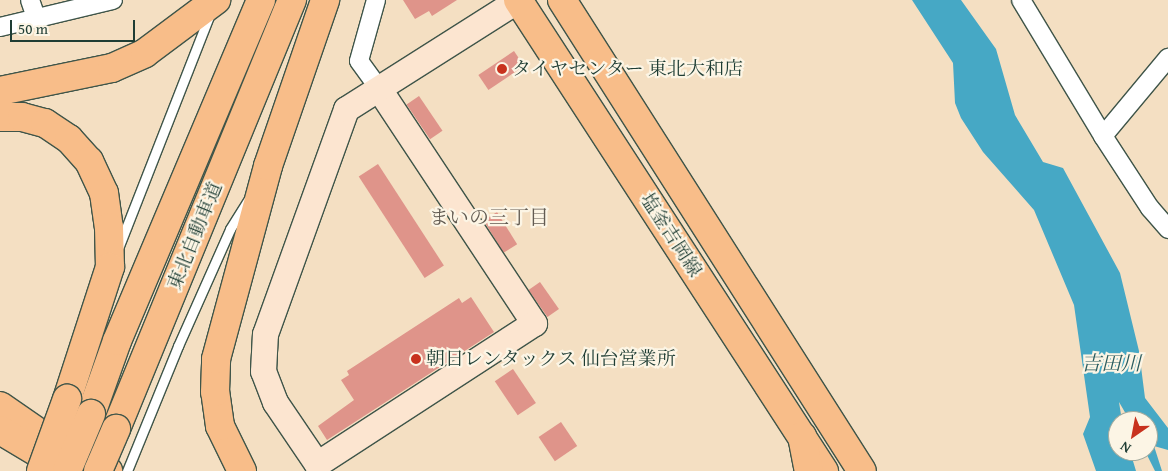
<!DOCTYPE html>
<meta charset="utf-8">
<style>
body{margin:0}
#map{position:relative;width:1168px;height:471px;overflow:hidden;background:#f4dfc2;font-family:"Gentium Book Plus","Noto Serif JP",serif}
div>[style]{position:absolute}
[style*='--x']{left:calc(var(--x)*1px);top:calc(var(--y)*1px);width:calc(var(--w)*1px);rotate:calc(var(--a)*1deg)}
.water>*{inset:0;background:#46a8c5}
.building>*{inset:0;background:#df948a;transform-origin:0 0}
.roads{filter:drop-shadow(1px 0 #3f5549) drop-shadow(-1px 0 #3f5549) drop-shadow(0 1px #3f5549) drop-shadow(0 -1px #3f5549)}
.lane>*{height:9px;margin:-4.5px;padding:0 4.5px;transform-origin:4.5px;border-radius:4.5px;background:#fff}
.street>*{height:18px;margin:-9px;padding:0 9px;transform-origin:9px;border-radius:9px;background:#fff}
.secondary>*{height:25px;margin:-12.5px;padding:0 12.5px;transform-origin:12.5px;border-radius:12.5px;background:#fce5d0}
.primary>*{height:28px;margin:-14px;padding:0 14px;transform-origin:14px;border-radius:14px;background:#f8bd89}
.highway>*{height:28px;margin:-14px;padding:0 14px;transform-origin:14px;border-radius:14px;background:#f8bd89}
.bridges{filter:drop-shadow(1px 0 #3f5549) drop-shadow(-1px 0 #3f5549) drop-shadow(0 1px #3f5549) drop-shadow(0 -1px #3f5549)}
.highway-bridge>*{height:28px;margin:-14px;padding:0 14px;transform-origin:14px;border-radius:14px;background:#f8bd89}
.dots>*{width:14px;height:14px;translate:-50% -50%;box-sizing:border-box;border:2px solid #fcf5e5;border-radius:50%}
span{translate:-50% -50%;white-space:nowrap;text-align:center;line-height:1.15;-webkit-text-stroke:4.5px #fcf5e5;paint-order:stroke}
.poi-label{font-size:19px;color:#1f3d34}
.left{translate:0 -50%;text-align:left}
.street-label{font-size:19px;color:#1f3d34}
.neighbourhood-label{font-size:20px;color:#625b52}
.water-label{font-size:20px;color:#2b5d60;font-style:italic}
.north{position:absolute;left:1108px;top:411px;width:50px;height:50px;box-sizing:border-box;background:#fcf5e5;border:1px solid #a4ab9e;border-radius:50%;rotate:213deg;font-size:14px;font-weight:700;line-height:20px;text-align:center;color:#1f3d34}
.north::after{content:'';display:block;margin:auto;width:18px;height:22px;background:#c8321e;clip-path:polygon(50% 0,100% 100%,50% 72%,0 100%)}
.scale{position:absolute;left:10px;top:20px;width:125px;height:22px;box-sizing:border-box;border:2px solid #1f3d34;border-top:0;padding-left:6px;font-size:15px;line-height:18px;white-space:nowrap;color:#1f3d34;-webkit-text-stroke:4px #fcf5e5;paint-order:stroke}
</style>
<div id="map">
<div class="water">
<i style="clip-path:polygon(912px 0,961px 0,996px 49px,1015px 115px,1043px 162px,1063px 168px,1120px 273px,1139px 351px,1145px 398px,1168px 428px,1168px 450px,1154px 446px,1162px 471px,1155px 471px,1145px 451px,1148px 451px,1148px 421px,1130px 421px,1119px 402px,1122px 421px,1118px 421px,1118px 451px,1130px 451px,1136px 471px,1096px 471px,1083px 434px,1090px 417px,1074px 305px,1034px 210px,983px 152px,961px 118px,955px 103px,953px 63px)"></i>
</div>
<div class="building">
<i style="clip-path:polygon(403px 0,457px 0,432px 16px,429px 11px,415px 19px)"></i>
<i style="left:514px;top:51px;width:18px;height:43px;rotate:56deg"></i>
<i style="left:419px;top:96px;width:42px;height:15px;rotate:56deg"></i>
<i style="left:378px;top:164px;width:121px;height:23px;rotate:57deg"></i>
<i style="left:497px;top:212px;width:38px;height:16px;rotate:58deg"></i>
<i style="left:540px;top:282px;width:33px;height:14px;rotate:55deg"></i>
<i style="clip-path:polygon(471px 297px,494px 332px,327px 440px,318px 426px,354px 400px,341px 380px,349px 375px,347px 371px,459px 298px,462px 303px)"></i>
<i style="left:513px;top:369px;width:41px;height:22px;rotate:56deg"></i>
<i style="left:561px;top:422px;width:29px;height:27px;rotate:56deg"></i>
</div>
<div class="roads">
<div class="lane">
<i style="--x:119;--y:246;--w:249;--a:-68.6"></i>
<i style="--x:127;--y:471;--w:135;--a:-67.8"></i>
<i style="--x:178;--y:346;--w:128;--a:-66"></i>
<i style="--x:230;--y:229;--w:34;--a:-58"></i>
</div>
<div class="street">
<i style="--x:30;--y:0;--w:18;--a:71"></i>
<i style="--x:376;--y:0;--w:63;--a:105.6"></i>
<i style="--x:359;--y:61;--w:34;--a:54"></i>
<i style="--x:1021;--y:0;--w:159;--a:58.9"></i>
<i style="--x:1103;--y:136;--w:86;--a:56.9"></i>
<i style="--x:1150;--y:208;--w:28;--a:49"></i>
<i style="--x:0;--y:27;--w:116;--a:-13.4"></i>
<i style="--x:1103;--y:136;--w:102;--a:-50.2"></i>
</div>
<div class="secondary">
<i style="--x:379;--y:89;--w:281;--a:56.5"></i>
<i style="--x:534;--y:323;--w:259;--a:147"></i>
<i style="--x:317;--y:464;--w:75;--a:-124.1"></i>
<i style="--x:275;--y:402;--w:33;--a:-111"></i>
<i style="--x:263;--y:371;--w:37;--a:-87"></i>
<i style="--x:265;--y:334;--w:239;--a:-70.2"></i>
<i style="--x:346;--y:109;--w:204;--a:-32.4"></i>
</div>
<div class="primary">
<i style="--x:518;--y:0;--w:562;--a:56.99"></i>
<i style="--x:562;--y:0;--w:558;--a:57.51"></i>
</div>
<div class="highway">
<i style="--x:0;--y:91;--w:114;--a:-11.6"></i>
<i style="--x:112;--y:68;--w:36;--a:-24"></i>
<i style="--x:145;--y:53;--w:89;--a:-36.7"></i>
<i style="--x:0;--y:117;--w:22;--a:0"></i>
<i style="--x:22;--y:117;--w:24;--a:15"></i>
<i style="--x:45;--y:123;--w:29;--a:34"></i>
<i style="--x:69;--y:139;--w:30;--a:48"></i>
<i style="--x:89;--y:161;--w:35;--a:65"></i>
<i style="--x:104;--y:193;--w:34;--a:82"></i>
<i style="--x:109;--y:227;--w:40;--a:88.6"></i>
<i style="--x:110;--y:267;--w:139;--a:108"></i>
<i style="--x:0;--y:406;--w:47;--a:34.7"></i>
<i style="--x:39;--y:433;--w:79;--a:28.8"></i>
<i style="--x:91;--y:414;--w:77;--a:-70.4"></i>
<i style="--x:117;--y:341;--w:370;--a:-67.1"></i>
<i style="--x:116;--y:429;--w:464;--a:-67.7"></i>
<i style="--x:0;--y:430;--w:55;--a:30.8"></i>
<i style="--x:802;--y:436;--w:36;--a:79"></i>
<i style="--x:242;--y:471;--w:50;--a:-116.1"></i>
<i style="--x:220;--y:426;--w:34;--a:-98"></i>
<i style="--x:215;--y:392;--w:33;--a:-88"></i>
<i style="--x:216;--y:359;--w:200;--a:-74.9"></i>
<i style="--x:268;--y:166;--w:176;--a:-71"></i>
</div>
</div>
<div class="bridges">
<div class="highway-bridge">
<i style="--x:41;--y:471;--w:77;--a:-70.1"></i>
<i style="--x:67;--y:471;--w:62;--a:-67.2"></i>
<i style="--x:98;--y:471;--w:46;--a:-66.8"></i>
</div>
</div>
<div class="dots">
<i style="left:502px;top:69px;background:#c8321e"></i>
<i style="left:416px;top:359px;background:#c8321e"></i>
</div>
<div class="poi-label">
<span class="left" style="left:512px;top:69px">タイヤセンター 東北大和店</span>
<span class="left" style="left:426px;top:359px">朝日レンタックス 仙台営業所</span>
</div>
<div class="street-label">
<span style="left:671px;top:235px;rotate:57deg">塩釜吉岡線</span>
<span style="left:195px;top:236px;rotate:-68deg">東北自動車道</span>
</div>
<div class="neighbourhood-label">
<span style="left:489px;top:216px">まいの三丁目</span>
</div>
<div class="water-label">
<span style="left:1111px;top:362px">吉田川</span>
</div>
<div class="north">N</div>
<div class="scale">50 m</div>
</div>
